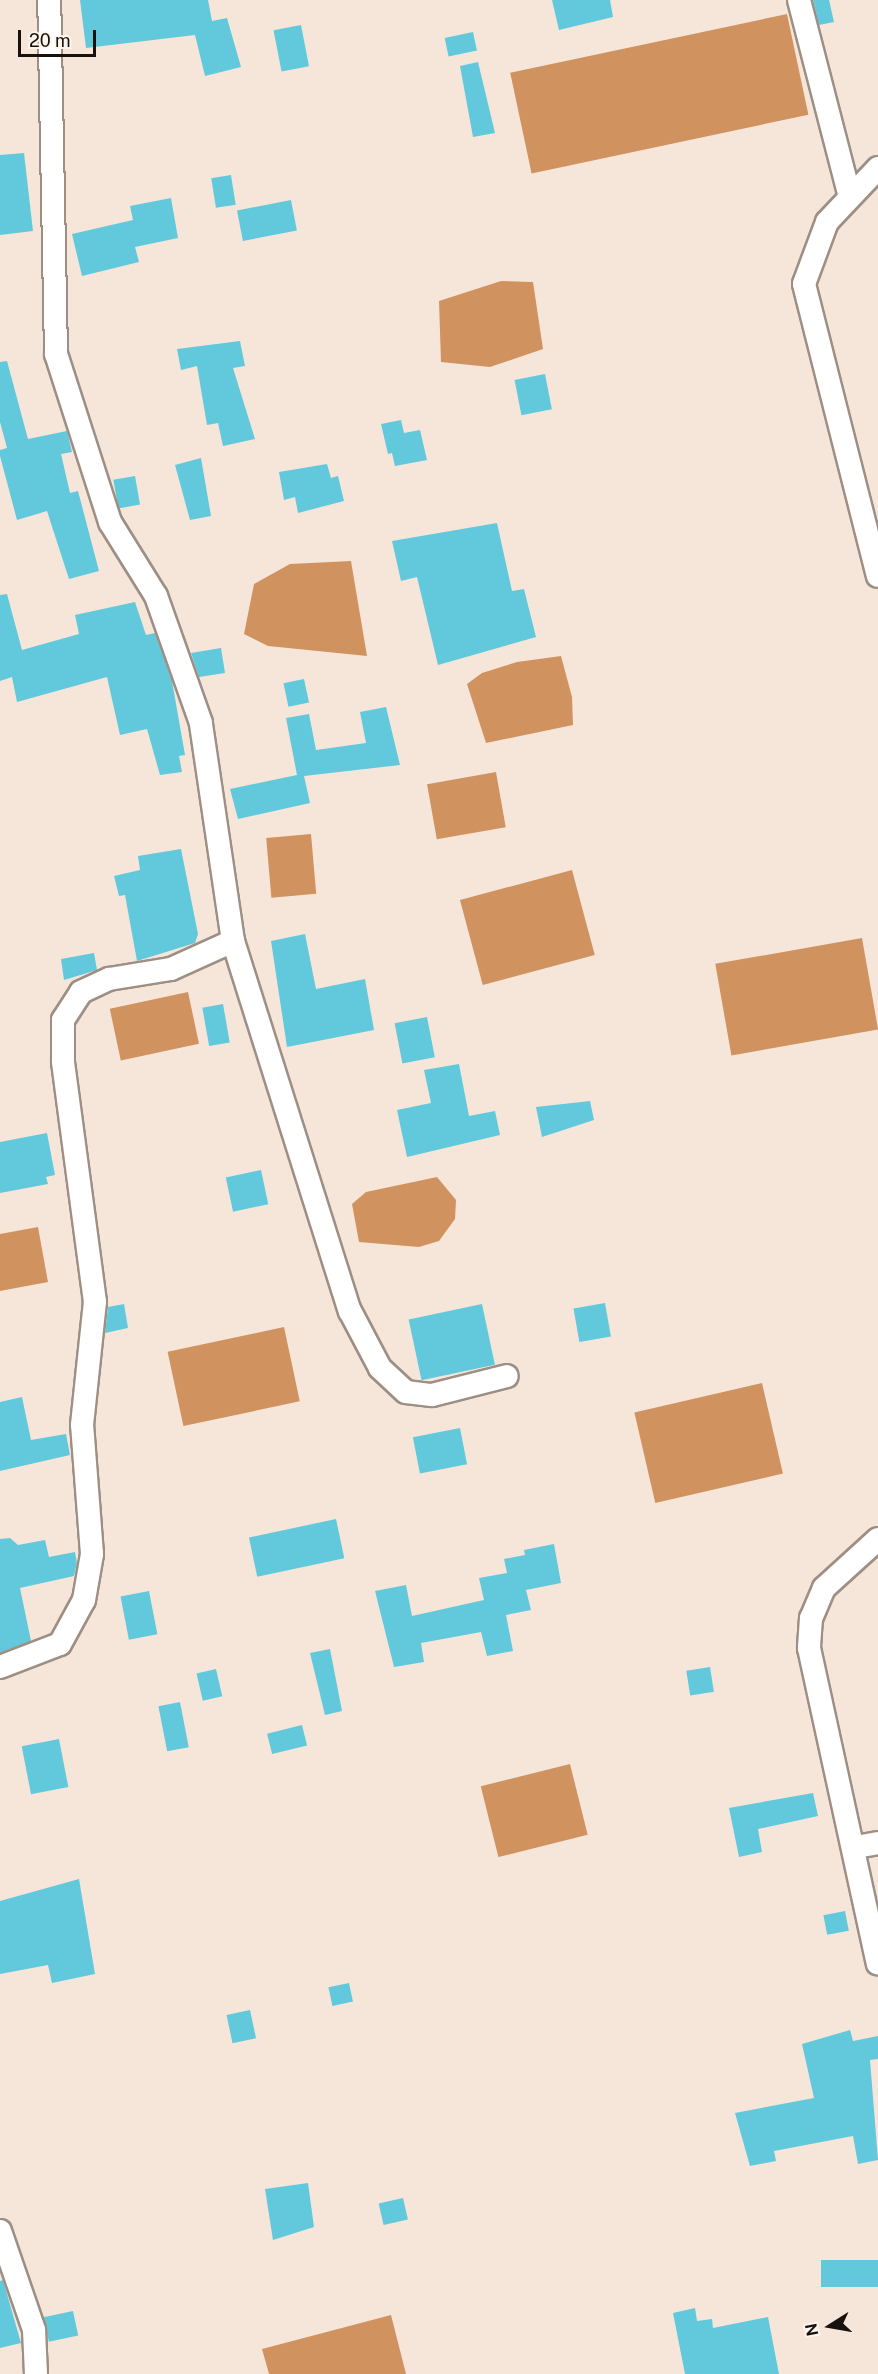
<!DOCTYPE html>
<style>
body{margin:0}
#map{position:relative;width:878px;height:2374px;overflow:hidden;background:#f6e6da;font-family:"Public Sans",sans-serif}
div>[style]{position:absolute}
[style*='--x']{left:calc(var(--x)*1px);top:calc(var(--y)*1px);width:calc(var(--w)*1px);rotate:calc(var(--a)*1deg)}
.water>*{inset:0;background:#d09360;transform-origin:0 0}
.building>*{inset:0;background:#61c9db;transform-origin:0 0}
.roads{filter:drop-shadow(2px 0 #9d8f84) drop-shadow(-2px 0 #9d8f84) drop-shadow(0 2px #9d8f84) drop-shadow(0 -2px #9d8f84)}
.minor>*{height:22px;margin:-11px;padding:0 11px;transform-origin:11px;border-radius:11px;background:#fff}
span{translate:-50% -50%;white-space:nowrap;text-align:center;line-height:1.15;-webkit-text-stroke:4.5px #fef5ed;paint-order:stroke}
.north{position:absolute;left:800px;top:2296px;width:60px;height:60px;-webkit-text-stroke:4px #fef5ed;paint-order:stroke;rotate:259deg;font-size:16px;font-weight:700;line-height:24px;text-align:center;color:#17120e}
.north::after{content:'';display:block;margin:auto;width:21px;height:27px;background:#17120e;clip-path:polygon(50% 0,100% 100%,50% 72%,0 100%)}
.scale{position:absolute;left:18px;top:30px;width:78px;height:27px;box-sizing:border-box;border:3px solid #17120e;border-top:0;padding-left:8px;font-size:18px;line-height:21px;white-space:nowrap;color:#17120e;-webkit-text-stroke:4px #fef5ed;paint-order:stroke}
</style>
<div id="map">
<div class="water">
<i style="left:787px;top:14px;width:103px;height:283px;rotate:78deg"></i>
<i style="clip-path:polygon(501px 281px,533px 282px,543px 349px,490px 367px,441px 362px,439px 301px)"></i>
<i style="clip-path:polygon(351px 561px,367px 656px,268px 646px,244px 634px,254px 584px,290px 564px)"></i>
<i style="clip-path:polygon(561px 656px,572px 697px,573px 725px,486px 743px,467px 684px,482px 673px,517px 662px)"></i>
<i style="left:496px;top:772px;width:56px;height:70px;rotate:80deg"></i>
<i style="left:311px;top:834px;width:60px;height:45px;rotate:85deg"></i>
<i style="left:572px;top:870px;width:88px;height:116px;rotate:75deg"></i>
<i style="left:862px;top:938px;width:93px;height:149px;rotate:80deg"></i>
<i style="left:188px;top:992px;width:53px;height:80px;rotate:78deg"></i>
<i style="clip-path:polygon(437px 1177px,456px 1200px,455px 1219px,439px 1241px,419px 1247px,359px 1242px,352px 1204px,366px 1192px)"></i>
<i style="clip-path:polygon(38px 1227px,48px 1282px,0 1291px,0 1234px)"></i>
<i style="left:284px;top:1327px;width:76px;height:119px;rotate:78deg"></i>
<i style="left:762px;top:1383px;width:93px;height:131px;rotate:77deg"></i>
<i style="left:570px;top:1764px;width:73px;height:92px;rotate:76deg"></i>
<i style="clip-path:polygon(391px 2315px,406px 2374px,269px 2374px,262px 2349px)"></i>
</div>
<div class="building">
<i style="clip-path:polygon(80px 0,208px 0,212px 21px,227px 18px,241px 67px,205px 76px,195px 35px,86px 48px)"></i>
<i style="clip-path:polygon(552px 0,610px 0,613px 17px,559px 30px)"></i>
<i style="clip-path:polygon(813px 0,829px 0,834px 22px,819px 25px)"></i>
<i style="left:301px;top:25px;width:42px;height:28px;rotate:79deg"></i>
<i style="left:473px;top:32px;width:19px;height:29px;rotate:78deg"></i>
<i style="clip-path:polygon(478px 62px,495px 133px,473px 137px,460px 66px)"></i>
<i style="clip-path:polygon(24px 153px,33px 231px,0 235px,0 155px)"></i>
<i style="left:231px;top:175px;width:30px;height:20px;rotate:81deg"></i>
<i style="clip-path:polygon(171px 198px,178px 238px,135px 247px,139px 262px,82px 276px,72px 234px,133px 220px,130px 206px)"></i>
<i style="left:291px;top:200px;width:31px;height:55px;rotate:79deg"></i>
<i style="clip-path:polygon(240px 341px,245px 366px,233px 368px,255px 439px,223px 446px,218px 423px,207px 425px,197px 366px,181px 370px,177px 349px)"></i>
<i style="clip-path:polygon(7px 361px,28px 439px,67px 431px,72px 452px,61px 454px,70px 493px,78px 491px,99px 571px,69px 579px,47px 511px,17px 520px,0 456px,0 450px,7px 448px,0 422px,0 362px)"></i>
<i style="left:545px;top:374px;width:36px;height:31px;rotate:79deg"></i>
<i style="clip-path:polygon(401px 420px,404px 433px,420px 430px,427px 460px,395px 466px,392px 453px,388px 454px,381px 424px)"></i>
<i style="clip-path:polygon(201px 458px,211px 516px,190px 520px,175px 465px)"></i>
<i style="clip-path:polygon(327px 464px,331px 478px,338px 476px,344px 501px,298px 513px,295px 497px,284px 500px,279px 472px)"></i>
<i style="left:135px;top:476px;width:29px;height:22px;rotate:80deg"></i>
<i style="clip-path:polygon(497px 523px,512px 591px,524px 589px,536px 637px,438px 665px,417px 577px,401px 581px,392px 541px)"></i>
<i style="clip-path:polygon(7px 594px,22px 650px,79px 634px,75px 615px,135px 602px,146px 635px,155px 633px,172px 681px,185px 755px,179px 756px,182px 772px,160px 775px,147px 729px,120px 735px,107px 677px,17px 702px,12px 677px,0 681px,0 595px)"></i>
<i style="clip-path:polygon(221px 648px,225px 673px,199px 677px,191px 653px)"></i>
<i style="left:304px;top:679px;width:24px;height:21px;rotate:78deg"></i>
<i style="clip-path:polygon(386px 707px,400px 765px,304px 776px,310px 803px,238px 819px,230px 789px,297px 775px,286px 718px,309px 714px,316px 750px,366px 743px,360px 712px)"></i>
<i style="clip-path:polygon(181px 849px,198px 934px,195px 943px,137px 961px,125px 895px,119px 896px,114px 876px,140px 870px,138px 856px)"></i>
<i style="clip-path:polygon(305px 934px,316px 989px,365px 979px,374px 1030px,287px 1047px,271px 941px)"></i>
<i style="clip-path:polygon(94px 953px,97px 970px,64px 980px,61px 959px)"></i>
<i style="left:223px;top:1004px;width:39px;height:21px;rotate:80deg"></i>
<i style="left:427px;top:1017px;width:41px;height:33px;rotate:79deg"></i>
<i style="clip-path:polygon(459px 1064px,469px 1116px,495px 1111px,500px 1135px,407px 1157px,397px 1110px,431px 1103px,424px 1070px)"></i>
<i style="clip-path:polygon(590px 1101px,594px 1120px,542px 1137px,536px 1107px)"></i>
<i style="clip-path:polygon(47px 1133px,55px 1175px,46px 1177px,48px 1184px,0 1193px,0 1142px)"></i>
<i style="left:261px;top:1170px;width:35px;height:36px;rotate:78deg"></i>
<i style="left:605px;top:1303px;width:34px;height:32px;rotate:80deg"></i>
<i style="clip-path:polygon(124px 1304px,128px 1328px,105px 1333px,108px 1307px)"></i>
<i style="left:482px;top:1304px;width:62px;height:75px;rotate:78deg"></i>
<i style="clip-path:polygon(22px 1397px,31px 1440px,66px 1434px,70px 1455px,0 1471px,0 1402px)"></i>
<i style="left:460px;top:1428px;width:37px;height:48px;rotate:79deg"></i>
<i style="left:336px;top:1519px;width:40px;height:89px;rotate:78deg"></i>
<i style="clip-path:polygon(10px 1538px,18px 1545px,45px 1540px,49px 1557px,75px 1552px,77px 1563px,74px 1576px,20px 1588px,31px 1641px,0 1653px,0 1539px)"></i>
<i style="clip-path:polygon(554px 1544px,561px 1583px,526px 1590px,531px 1610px,506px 1615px,513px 1651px,487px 1656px,481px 1632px,421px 1643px,424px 1662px,394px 1667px,375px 1591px,406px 1585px,412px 1616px,484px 1600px,479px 1578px,507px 1573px,504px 1559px,525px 1555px,524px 1550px)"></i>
<i style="left:149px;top:1591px;width:44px;height:29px;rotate:79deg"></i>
<i style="clip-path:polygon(330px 1649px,342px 1711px,325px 1715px,310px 1653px)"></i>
<i style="left:710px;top:1667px;width:25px;height:24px;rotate:81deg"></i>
<i style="left:216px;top:1669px;width:28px;height:20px;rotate:77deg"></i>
<i style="left:180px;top:1702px;width:46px;height:22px;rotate:79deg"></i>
<i style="left:302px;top:1725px;width:21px;height:36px;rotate:76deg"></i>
<i style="left:59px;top:1739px;width:49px;height:38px;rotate:79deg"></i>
<i style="clip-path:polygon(813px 1793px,818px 1816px,758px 1829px,762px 1852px,739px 1857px,729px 1808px)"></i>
<i style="clip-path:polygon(79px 1879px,95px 1974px,52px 1983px,48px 1965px,0 1974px,0 1901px)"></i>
<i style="left:845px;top:1911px;width:20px;height:22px;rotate:79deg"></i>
<i style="left:349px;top:1983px;width:19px;height:21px;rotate:78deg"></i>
<i style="left:250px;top:2010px;width:29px;height:24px;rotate:78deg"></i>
<i style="clip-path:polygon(850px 2030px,853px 2041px,878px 2036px,878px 2059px,870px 2060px,878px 2160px,858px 2164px,853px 2136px,774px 2151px,776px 2161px,750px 2166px,735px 2113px,814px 2098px,802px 2044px)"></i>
<i style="clip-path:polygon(308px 2183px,314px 2227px,273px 2240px,265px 2189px)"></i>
<i style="left:403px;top:2198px;width:22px;height:25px;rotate:77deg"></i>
<i style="left:878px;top:2260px;width:27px;height:57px;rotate:90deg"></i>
<i style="clip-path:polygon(3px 2280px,21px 2343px,0 2348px,0 2281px)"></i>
<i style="clip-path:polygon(695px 2308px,697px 2321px,712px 2319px,713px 2328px,768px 2317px,779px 2374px,685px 2374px,673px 2313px)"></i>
<i style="left:73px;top:2311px;width:25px;height:30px;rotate:78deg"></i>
</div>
<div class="roads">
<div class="minor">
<i style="--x:799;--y:0;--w:200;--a:75.5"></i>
<i style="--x:878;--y:168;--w:74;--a:133.4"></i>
<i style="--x:827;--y:222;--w:66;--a:110.4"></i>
<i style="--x:804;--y:284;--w:301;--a:75.8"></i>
<i style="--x:233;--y:941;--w:388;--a:72.5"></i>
<i style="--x:350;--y:1311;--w:64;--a:62.2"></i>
<i style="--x:380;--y:1368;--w:35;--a:43"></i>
<i style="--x:406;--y:1392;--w:26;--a:7"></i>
<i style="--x:432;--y:1395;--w:77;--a:-14.2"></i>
<i style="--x:878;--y:1539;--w:73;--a:137.8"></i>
<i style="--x:824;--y:1588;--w:33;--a:113"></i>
<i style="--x:811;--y:1618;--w:30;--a:94"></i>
<i style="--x:809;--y:1648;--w:323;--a:77.7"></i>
<i style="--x:0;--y:1667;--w:64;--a:-21"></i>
<i style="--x:60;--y:1644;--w:50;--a:-61.4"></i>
<i style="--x:84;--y:1600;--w:47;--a:-80.1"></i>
<i style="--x:92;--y:1554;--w:129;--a:-94.4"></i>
<i style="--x:82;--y:1425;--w:124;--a:-84"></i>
<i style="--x:95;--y:1302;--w:243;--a:-97.6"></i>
<i style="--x:63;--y:1061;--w:41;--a:-90"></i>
<i style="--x:63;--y:1020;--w:33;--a:-57"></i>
<i style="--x:81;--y:992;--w:31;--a:-25"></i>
<i style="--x:109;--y:979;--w:63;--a:-9.2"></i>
<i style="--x:171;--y:969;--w:68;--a:-24.3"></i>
<i style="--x:233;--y:941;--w:220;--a:-98.4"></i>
<i style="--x:201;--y:723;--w:135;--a:-109.5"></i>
<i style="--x:156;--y:596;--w:87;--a:-121.9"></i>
<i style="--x:110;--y:522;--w:176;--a:-107.8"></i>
<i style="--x:56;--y:354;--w:354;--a:-91.1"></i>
<i style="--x:856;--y:1847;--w:22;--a:-10"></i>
<i style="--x:0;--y:2231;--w:105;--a:71"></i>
<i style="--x:34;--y:2330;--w:44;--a:87.4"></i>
</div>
</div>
<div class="north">N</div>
<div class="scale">20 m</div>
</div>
